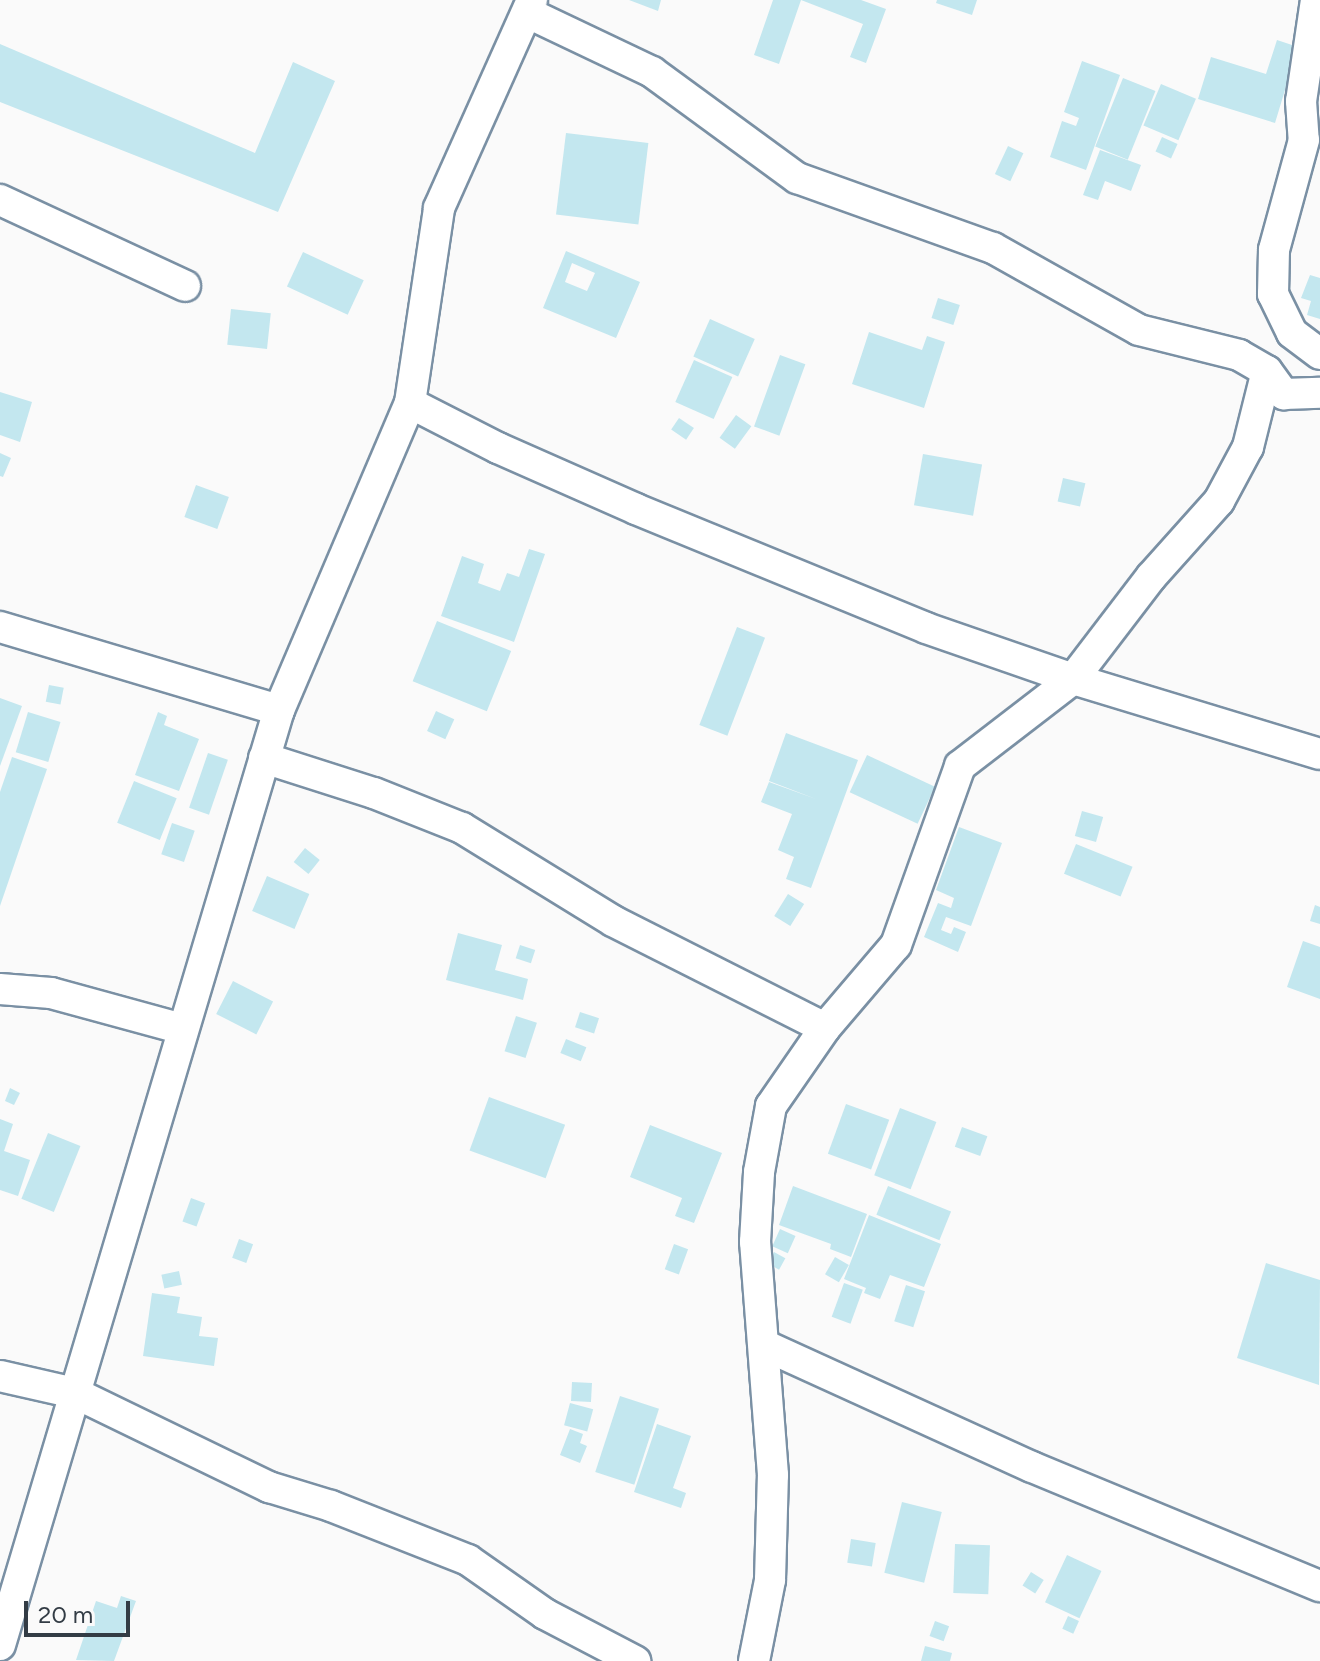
<!DOCTYPE html>
<style>
body{margin:0}
#map{position:relative;width:1320px;height:1661px;overflow:hidden;background:#fafafa;font-family:Figtree,sans-serif}
div>[style]{position:absolute}
[style*='--x']{left:calc(var(--x)*1px);top:calc(var(--y)*1px);width:calc(var(--w)*1px);rotate:calc(var(--a)*1deg)}
.building>*{inset:0;background:#c3e7ef;transform-origin:0 0}
.roads{filter:drop-shadow(2px 0 #7a90a4) drop-shadow(-2px 0 #7a90a4) drop-shadow(0 2px #7a90a4) drop-shadow(0 -2px #7a90a4)}
.minor>*{height:30px;margin:-15px;padding:0 15px;transform-origin:15px;border-radius:15px;background:#fff}
span{translate:-50% -50%;white-space:nowrap;text-align:center;line-height:1.15;-webkit-text-stroke:6px #fafafa;paint-order:stroke}
.scale{position:absolute;left:24px;top:1601px;width:106px;height:36px;box-sizing:border-box;border:4px solid #333c45;border-top:0;padding-left:10px;font-size:24px;line-height:28px;white-space:nowrap;color:#333c45;-webkit-text-stroke:6px #fafafa;paint-order:stroke}
</style>
<div id="map">
<div class="building">
<i style="clip-path:polygon(629px 0,661px 0,658px 11px)"></i>
<i style="clip-path:polygon(773px 0,861px 0,886px 9px,866px 63px,850px 57px,863px 24px,801px 0,779px 64px,754px 55px)"></i>
<i style="clip-path:polygon(937px 0,977px 0,972px 15px,936px 3px)"></i>
<i style="clip-path:polygon(1277px 40px,1298px 47px,1275px 123px,1198px 99px,1211px 57px,1266px 74px)"></i>
<i style="clip-path:polygon(0 44px,255px 153px,293px 62px,335px 81px,278px 212px,0 102px)"></i>
<i style="clip-path:polygon(1082px 61px,1120px 75px,1086px 170px,1050px 157px,1062px 121px,1076px 126px,1079px 118px,1064px 112px)"></i>
<i style="left:1123px;top:78px;width:35px;height:74px;rotate:22deg"></i>
<i style="left:1161px;top:84px;width:38px;height:45px;rotate:23deg"></i>
<i style="left:566px;top:133px;width:83px;height:82px;rotate:7deg"></i>
<i style="left:1162px;top:137px;width:17px;height:16px;rotate:24deg"></i>
<i style="left:1008px;top:146px;width:17px;height:31px;rotate:25deg"></i>
<i style="clip-path:polygon(1100px 150px,1141px 165px,1131px 191px,1105px 181px,1098px 200px,1083px 195px)"></i>
<i style="clip-path:polygon(evenodd,566px 251px,640px 282px,616px 338px,543px 308px,566px 251px,572px 263px,595px 273px,587px 291px,565px 282px,572px 263px)"></i>
<i style="left:303px;top:252px;width:67px;height:38px;rotate:25deg"></i>
<i style="clip-path:polygon(1310px 275px,1320px 278px,1320px 319px,1307px 315px,1311px 301px,1301px 298px)"></i>
<i style="left:938px;top:298px;width:23px;height:21px;rotate:18deg"></i>
<i style="left:231px;top:309px;width:40px;height:36px;rotate:6deg"></i>
<i style="left:710px;top:319px;width:49px;height:41px;rotate:24deg"></i>
<i style="clip-path:polygon(869px 332px,922px 350px,927px 336px,945px 342px,924px 408px,852px 384px)"></i>
<i style="left:780px;top:355px;width:27px;height:76px;rotate:20deg"></i>
<i style="left:694px;top:360px;width:42px;height:46px;rotate:24deg"></i>
<i style="clip-path:polygon(0 392px,32px 402px,20px 442px,0 435px)"></i>
<i style="left:736px;top:415px;width:19px;height:28px;rotate:36deg"></i>
<i style="left:679px;top:418px;width:18px;height:14px;rotate:34deg"></i>
<i style="clip-path:polygon(0 453px,11px 458px,3px 477px,0 476px)"></i>
<i style="left:923px;top:454px;width:60px;height:52px;rotate:10deg"></i>
<i style="left:1063px;top:478px;width:23px;height:24px;rotate:13deg"></i>
<i style="left:196px;top:485px;width:35px;height:34px;rotate:20deg"></i>
<i style="clip-path:polygon(529px 549px,545px 554px,514px 642px,441px 616px,462px 556px,484px 564px,478px 583px,500px 591px,507px 573px,519px 577px)"></i>
<i style="left:437px;top:621px;width:80px;height:65px;rotate:22deg"></i>
<i style="left:737px;top:627px;width:30px;height:105px;rotate:21deg"></i>
<i style="left:49px;top:685px;width:15px;height:17px;rotate:11deg"></i>
<i style="clip-path:polygon(0 698px,22px 706px,0 766px)"></i>
<i style="left:436px;top:711px;width:20px;height:22px;rotate:24deg"></i>
<i style="left:28px;top:712px;width:34px;height:42px;rotate:17deg"></i>
<i style="clip-path:polygon(158px 712px,167px 716px,164px 725px,199px 739px,179px 791px,135px 775px)"></i>
<i style="clip-path:polygon(786px 733px,858px 760px,811px 888px,786px 879px,794px 857px,778px 850px,792px 814px,761px 802px,769px 782px,816px 799px,769px 781px)"></i>
<i style="left:208px;top:753px;width:21px;height:58px;rotate:19deg"></i>
<i style="left:867px;top:755px;width:75px;height:41px;rotate:25deg"></i>
<i style="clip-path:polygon(12px 757px,47px 769px,0 906px,0 792px)"></i>
<i style="left:134px;top:781px;width:46px;height:45px;rotate:22deg"></i>
<i style="left:1082px;top:811px;width:22px;height:26px;rotate:16deg"></i>
<i style="left:172px;top:823px;width:24px;height:33px;rotate:19deg"></i>
<i style="clip-path:polygon(959px 827px,1002px 843px,971px 926px,946px 917px,941px 930px,951px 934px,954px 927px,966px 932px,958px 952px,924px 937px,938px 903px,951px 908px,954px 898px,936px 890px)"></i>
<i style="left:1076px;top:844px;width:61px;height:32px;rotate:22deg"></i>
<i style="left:305px;top:848px;width:19px;height:18px;rotate:39deg"></i>
<i style="left:267px;top:876px;width:46px;height:38px;rotate:23deg"></i>
<i style="left:788px;top:894px;width:19px;height:26px;rotate:32deg"></i>
<i style="clip-path:polygon(1315px 905px,1320px 907px,1320px 924px,1310px 921px)"></i>
<i style="clip-path:polygon(458px 933px,502px 945px,495px 970px,528px 979px,523px 1000px,446px 980px)"></i>
<i style="clip-path:polygon(1303px 941px,1320px 947px,1320px 999px,1287px 987px)"></i>
<i style="left:520px;top:945px;width:16px;height:14px;rotate:18deg"></i>
<i style="left:233px;top:981px;width:45px;height:37px;rotate:27deg"></i>
<i style="left:580px;top:1012px;width:20px;height:16px;rotate:18deg"></i>
<i style="left:516px;top:1016px;width:22px;height:37px;rotate:18deg"></i>
<i style="left:566px;top:1039px;width:22px;height:15px;rotate:22deg"></i>
<i style="clip-path:polygon(10px 1088px,20px 1093px,14px 1105px,5px 1101px)"></i>
<i style="left:489px;top:1097px;width:81px;height:57px;rotate:20deg"></i>
<i style="left:846px;top:1104px;width:46px;height:53px;rotate:20deg"></i>
<i style="left:900px;top:1108px;width:39px;height:72px;rotate:21deg"></i>
<i style="clip-path:polygon(0 1119px,13px 1124px,4px 1151px,30px 1160px,18px 1196px,0 1190px)"></i>
<i style="clip-path:polygon(650px 1125px,722px 1153px,694px 1223px,675px 1216px,682px 1198px,630px 1177px)"></i>
<i style="left:962px;top:1127px;width:27px;height:21px;rotate:20deg"></i>
<i style="left:48px;top:1133px;width:35px;height:71px;rotate:22deg"></i>
<i style="clip-path:polygon(793px 1186px,867px 1214px,851px 1257px,830px 1249px,831px 1244px,779px 1225px)"></i>
<i style="left:888px;top:1186px;width:68px;height:31px;rotate:22deg"></i>
<i style="left:191px;top:1198px;width:15px;height:25px;rotate:20deg"></i>
<i style="clip-path:polygon(869px 1215px,941px 1244px,924px 1287px,890px 1275px,880px 1299px,864px 1293px,866px 1288px,844px 1279px)"></i>
<i style="left:780px;top:1229px;width:17px;height:19px;rotate:24deg"></i>
<i style="left:239px;top:1239px;width:15px;height:20px;rotate:20deg"></i>
<i style="left:674px;top:1244px;width:15px;height:27px;rotate:20deg"></i>
<i style="left:774px;top:1252px;width:13px;height:13px;rotate:29deg"></i>
<i style="left:835px;top:1257px;width:16px;height:20px;rotate:30deg"></i>
<i style="clip-path:polygon(1266px 1263px,1320px 1280px,1319px 1385px,1237px 1358px)"></i>
<i style="left:179px;top:1271px;width:14px;height:18px;rotate:78deg"></i>
<i style="left:844px;top:1283px;width:20px;height:36px;rotate:20deg"></i>
<i style="left:906px;top:1285px;width:20px;height:38px;rotate:18deg"></i>
<i style="clip-path:polygon(152px 1293px,180px 1297px,177px 1313px,202px 1317px,199px 1336px,218px 1338px,214px 1366px,143px 1356px)"></i>
<i style="left:572px;top:1382px;width:20px;height:19px;rotate:3deg"></i>
<i style="left:620px;top:1396px;width:41px;height:80px;rotate:18deg"></i>
<i style="left:570px;top:1403px;width:24px;height:23px;rotate:15deg"></i>
<i style="clip-path:polygon(657px 1424px,691px 1436px,673px 1488px,686px 1493px,681px 1508px,634px 1492px)"></i>
<i style="clip-path:polygon(570px 1429px,583px 1434px,580px 1443px,587px 1446px,580px 1463px,560px 1455px)"></i>
<i style="left:902px;top:1502px;width:41px;height:73px;rotate:14deg"></i>
<i style="left:851px;top:1539px;width:25px;height:24px;rotate:9deg"></i>
<i style="left:955px;top:1544px;width:35px;height:49px;rotate:2deg"></i>
<i style="left:1067px;top:1555px;width:38px;height:52px;rotate:25deg"></i>
<i style="left:1031px;top:1572px;width:15px;height:16px;rotate:32deg"></i>
<i style="clip-path:polygon(121px 1596px,136px 1601px,114px 1661px,76px 1660px,96px 1601px,117px 1608px)"></i>
<i style="left:1068px;top:1616px;width:12px;height:14px;rotate:24deg"></i>
<i style="left:935px;top:1621px;width:15px;height:16px;rotate:20deg"></i>
<i style="clip-path:polygon(925px 1646px,952px 1653px,950px 1661px,921px 1661px)"></i>
</div>
<div class="roads">
<div class="minor">
<i style="--x:1316;--y:0;--w:102;--a:98.4"></i>
<i style="--x:1301;--y:101;--w:39;--a:86"></i>
<i style="--x:1304;--y:140;--w:114;--a:105.3"></i>
<i style="--x:1274;--y:250;--w:44;--a:91.3"></i>
<i style="--x:1273;--y:294;--w:43;--a:64"></i>
<i style="--x:1292;--y:333;--w:35;--a:37"></i>
<i style="--x:528;--y:13;--w:137;--a:25.4"></i>
<i style="--x:652;--y:72;--w:180;--a:36.2"></i>
<i style="--x:797;--y:178;--w:208;--a:19.7"></i>
<i style="--x:993;--y:248;--w:167;--a:29.3"></i>
<i style="--x:1139;--y:330;--w:103;--a:14"></i>
<i style="--x:1239;--y:355;--w:32;--a:30"></i>
<i style="--x:1267;--y:371;--w:29;--a:54"></i>
<i style="--x:1284;--y:394;--w:36;--a:-2"></i>
<i style="--x:0;--y:200;--w:204;--a:24.9"></i>
<i style="--x:410;--y:403;--w:99;--a:27.1"></i>
<i style="--x:498;--y:448;--w:151;--a:23.8"></i>
<i style="--x:636;--y:509;--w:313;--a:22.3"></i>
<i style="--x:926;--y:628;--w:156;--a:19.1"></i>
<i style="--x:1073;--y:679;--w:258;--a:16.9"></i>
<i style="--x:0;--y:627;--w:291;--a:16.6"></i>
<i style="--x:264;--y:758;--w:115;--a:17.7"></i>
<i style="--x:374;--y:793;--w:95;--a:21.7"></i>
<i style="--x:462;--y:828;--w:177;--a:31.6"></i>
<i style="--x:613;--y:921;--w:237;--a:26.8"></i>
<i style="--x:0;--y:989;--w:51;--a:4.5"></i>
<i style="--x:51;--y:993;--w:137;--a:15.3"></i>
<i style="--x:764;--y:1345;--w:294;--a:24.5"></i>
<i style="--x:1032;--y:1467;--w:312;--a:22.5"></i>
<i style="--x:0;--y:1376;--w:77;--a:12.8"></i>
<i style="--x:75;--y:1393;--w:216;--a:25.9"></i>
<i style="--x:269;--y:1487;--w:65;--a:17"></i>
<i style="--x:331;--y:1506;--w:147;--a:21.5"></i>
<i style="--x:468;--y:1560;--w:94;--a:35"></i>
<i style="--x:545;--y:1614;--w:102;--a:27.6"></i>
<i style="--x:0;--y:1645;--w:976;--a:-73.39"></i>
<i style="--x:279;--y:710;--w:334;--a:-66.9"></i>
<i style="--x:410;--y:403;--w:197;--a:-81.5"></i>
<i style="--x:439;--y:208;--w:228;--a:-65.9"></i>
<i style="--x:754;--y:1661;--w:83;--a:-78.8"></i>
<i style="--x:770;--y:1580;--w:105;--a:-88.4"></i>
<i style="--x:773;--y:1475;--w:234;--a:-94.4"></i>
<i style="--x:755;--y:1242;--w:70;--a:-86.7"></i>
<i style="--x:759;--y:1172;--w:67;--a:-79.7"></i>
<i style="--x:771;--y:1106;--w:95;--a:-55.3"></i>
<i style="--x:825;--y:1028;--w:109;--a:-49.5"></i>
<i style="--x:896;--y:945;--w:190;--a:-70.3"></i>
<i style="--x:960;--y:766;--w:143;--a:-37.6"></i>
<i style="--x:1073;--y:679;--w:128;--a:-52.6"></i>
<i style="--x:1151;--y:577;--w:102;--a:-48.2"></i>
<i style="--x:1219;--y:501;--w:61;--a:-61.8"></i>
<i style="--x:1248;--y:447;--w:78;--a:-76"></i>
</div>
</div>
<div class="scale">20 m</div>
</div>
